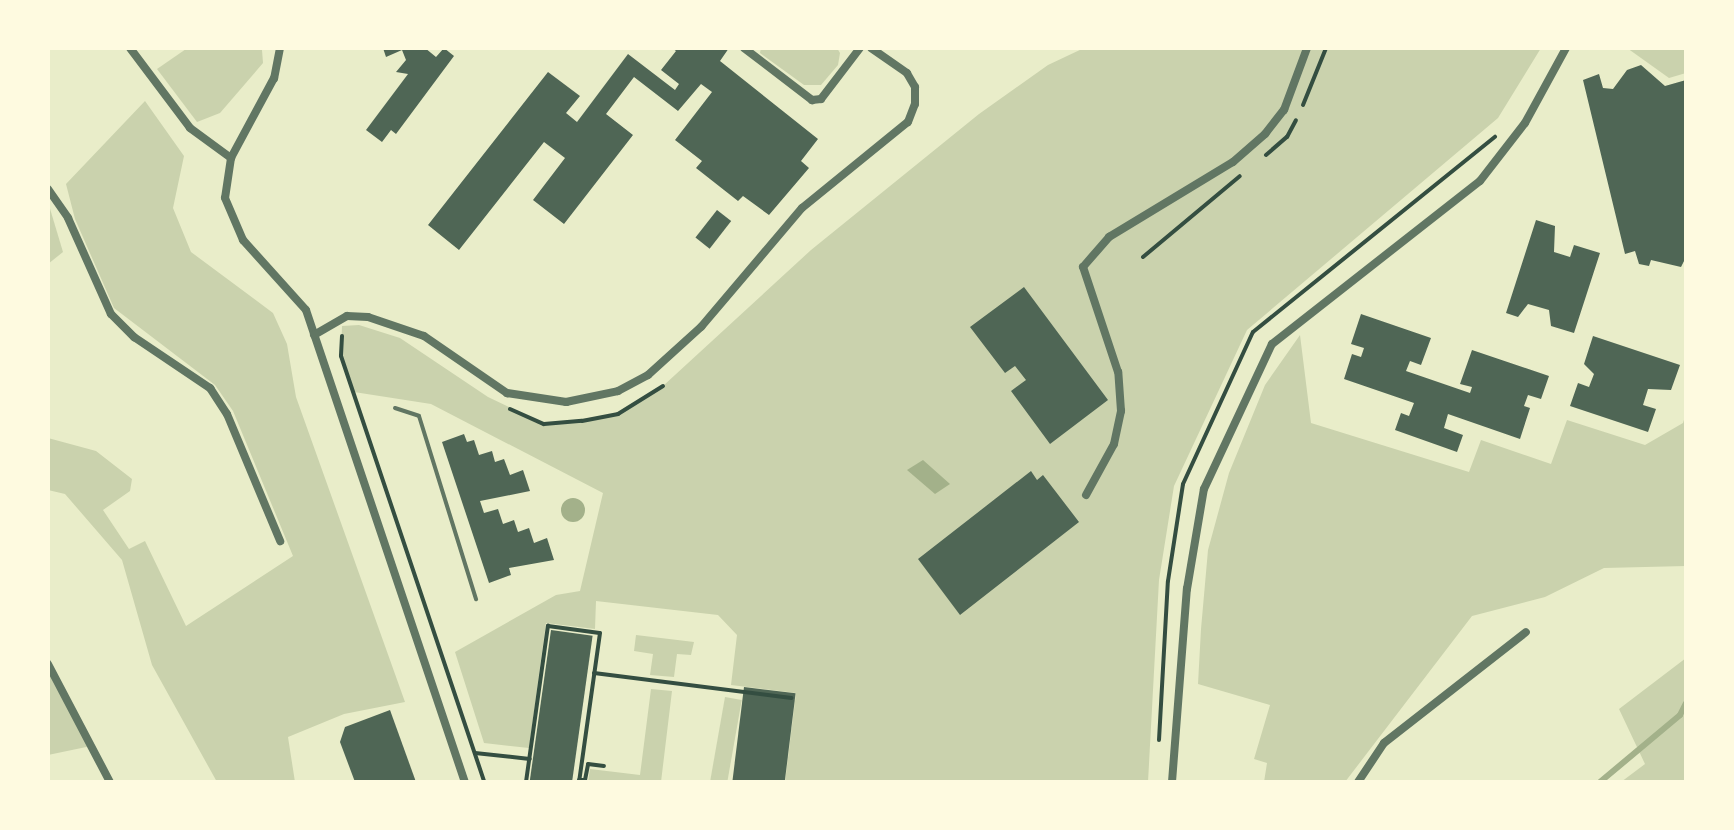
<!DOCTYPE html>
<style>
body{margin:0}
#map{position:relative;width:1734px;height:830px;overflow:hidden;background:#e9edc9;font-family:"Alegreya Sans",sans-serif}
div>[style]{position:absolute}
[style*='--x']{left:calc(var(--x)*1px);top:calc(var(--y)*1px);width:calc(var(--w)*1px);rotate:calc(var(--a)*1deg)}
.green>*{inset:0;background:#cad2ad;transform-origin:0 0}
.water>*{inset:0;background:#a3b18a}
.round{border-radius:50%}
.stream>*{height:6px;margin:-3px;padding:0 3px;transform-origin:3px;border-radius:3px;background:#a3b18a}
.building>*{inset:0;background:#4f6655;transform-origin:0 0}
.path>*{height:4px;margin:-2px;padding:0 2px;transform-origin:2px;border-radius:2px;background:#344e41}
.service>*{height:4px;margin:-2px;padding:0 2px;transform-origin:2px;border-radius:2px;background:#617663}
.minor>*{height:8px;margin:-4px;padding:0 4px;transform-origin:4px;border-radius:4px;background:#617663}
span{translate:-50% -50%;white-space:nowrap;text-align:center;line-height:1.15;-webkit-text-stroke:6px #fefae0;paint-order:stroke}
.frame{position:absolute;inset:0;border:50px solid #fefae0;pointer-events:none}
</style>
<div id="map">
<div class="green">
<i style="clip-path:polygon(761px 48px,837px 48px,840px 53px,838px 65px,821px 85px,804px 85px,760px 53px)"></i>
<i style="clip-path:polygon(1084px 48px,1541px 48px,1498px 118px,1247px 330px,1174px 486px,1159px 580px,1148px 782px,785px 782px,796px 693px,731px 685px,737px 635px,718px 615px,596px 601px,595px 629px,546px 623px,529px 748px,484px 743px,455px 652px,556px 595px,580px 591px,603px 493px,431px 404px,354px 392px,341px 356px,342px 326px,359px 325px,400px 338px,488px 397px,544px 424px,618px 414px,663px 386px,811px 250px,979px 114px,1048px 65px)"></i>
<i style="clip-path:polygon(1627px 48px,1686px 48px,1686px 73px,1669px 78px)"></i>
<i style="clip-path:polygon(186px 49px,254px 48px,262px 50px,263px 63px,220px 113px,197px 122px,157px 69px)"></i>
<i style="clip-path:polygon(145px 101px,184px 156px,173px 208px,191px 252px,273px 313px,287px 344px,296px 397px,405px 702px,344px 714px,288px 737px,295px 782px,217px 782px,152px 665px,122px 560px,65px 494px,48px 490px,48px 438px,96px 451px,132px 479px,130px 491px,103px 510px,129px 549px,145px 541px,186px 626px,293px 556px,233px 411px,215px 385px,114px 308px,75px 219px,66px 184px)"></i>
<i style="clip-path:polygon(48px 202px,63px 252px,48px 264px)"></i>
<i style="clip-path:polygon(1300px 335px,1311px 423px,1469px 472px,1481px 440px,1551px 464px,1567px 420px,1645px 445px,1683px 423px,1686px 413px,1686px 566px,1604px 568px,1545px 597px,1472px 616px,1345px 782px,1264px 782px,1267px 763px,1254px 759px,1270px 705px,1198px 684px,1201px 629px,1208px 550px,1229px 473px,1265px 385px)"></i>
<i style="clip-path:polygon(636px 635px,694px 642px,691px 655px,677px 654px,674px 677px,650px 675px,653px 654px,634px 651px)"></i>
<i style="clip-path:polygon(48px 658px,91px 746px,48px 755px)"></i>
<i style="clip-path:polygon(1686px 658px,1686px 782px,1621px 782px,1645px 764px,1619px 709px)"></i>
<i style="clip-path:polygon(651px 689px,672px 691px,661px 782px,588px 782px,590px 769px,640px 775px)"></i>
<i style="left:725px;top:697px;width:17px;height:86px;rotate:10deg"></i>
</div>
<div class="water">
<i style="clip-path:polygon(923px 460px,950px 484px,935px 494px,907px 470px)"></i>
<i class="round" style="left:561px;top:498px;width:24px;height:24px"></i>
</div>
<div class="stream">
<i style="--x:1600;--y:782;--w:104;--a:-39.9"></i>
<i style="--x:1680;--y:715;--w:13;--a:-63"></i>
</div>
<div class="building">
<i style="clip-path:polygon(383px 48px,425px 48px,436px 57px,444px 48px,454px 56px,396px 134px,391px 130px,382px 142px,366px 130px,408px 74px,396px 72px,406px 60px,402px 50px,386px 57px)"></i>
<i style="clip-path:polygon(672px 48px,729px 48px,720px 61px,818px 139px,801px 161px,809px 168px,769px 215px,743px 196px,738px 201px,696px 168px,702px 161px,675px 140px,712px 92px,701px 84px,678px 111px,634px 77px,606px 114px,633px 135px,564px 224px,533px 200px,565px 158px,544px 142px,459px 250px,428px 225px,548px 72px,580px 96px,566px 113px,577px 122px,628px 54px,675px 90px,679px 84px,661px 70px,676px 51px)"></i>
<i style="clip-path:polygon(1641px 65px,1665px 86px,1686px 80px,1686px 257px,1681px 267px,1651px 260px,1649px 266px,1639px 264px,1635px 251px,1625px 254px,1583px 80px,1599px 74px,1603px 88px,1613px 89px,1627px 70px)"></i>
<i style="left:717px;top:210px;width:18px;height:35px;rotate:38deg"></i>
<i style="clip-path:polygon(1536px 220px,1555px 226px,1554px 252px,1570px 257px,1574px 245px,1600px 253px,1574px 333px,1551px 326px,1549px 310px,1528px 304px,1518px 317px,1506px 313px)"></i>
<i style="clip-path:polygon(1024px 287px,1108px 400px,1050px 444px,1011px 391px,1026px 380px,1015px 366px,1005px 373px,970px 327px)"></i>
<i style="clip-path:polygon(1361px 314px,1431px 338px,1421px 365px,1410px 361px,1406px 371px,1470px 393px,1472px 387px,1460px 384px,1472px 350px,1549px 376px,1541px 399px,1528px 395px,1524px 406px,1530px 408px,1520px 439px,1448px 414px,1444px 428px,1463px 435px,1457px 452px,1395px 430px,1401px 413px,1409px 416px,1414px 403px,1344px 379px,1352px 354px,1361px 357px,1364px 348px,1351px 344px)"></i>
<i style="clip-path:polygon(1593px 336px,1680px 365px,1671px 390px,1648px 389px,1643px 405px,1656px 409px,1648px 432px,1570px 406px,1578px 383px,1589px 387px,1594px 374px,1584px 364px)"></i>
<i style="clip-path:polygon(464px 434px,467px 442px,474px 440px,479px 455px,492px 451px,495px 462px,504px 459px,510px 475px,523px 470px,530px 491px,480px 501px,484px 513px,498px 509px,503px 524px,514px 520px,518px 532px,529px 528px,534px 543px,547px 538px,554px 560px,509px 568px,511px 575px,489px 583px,442px 442px)"></i>
<i style="clip-path:polygon(1031px 471px,1037px 480px,1043px 475px,1079px 522px,960px 615px,918px 559px)"></i>
<i style="left:551px;top:630px;width:42px;height:153px;rotate:8deg"></i>
<i style="left:744px;top:687px;width:52px;height:96px;rotate:7deg"></i>
<i style="clip-path:polygon(390px 710px,416px 782px,355px 782px,340px 742px,345px 727px)"></i>
</div>
<div class="path">
<i style="--x:1303;--y:105;--w:61;--a:-68"></i>
<i style="--x:1266;--y:155;--w:28;--a:-41"></i>
<i style="--x:1287;--y:137;--w:19;--a:-62"></i>
<i style="--x:1143;--y:257;--w:126;--a:-39.9"></i>
<i style="--x:342;--y:336;--w:20;--a:93"></i>
<i style="--x:341;--y:356;--w:449;--a:71.4"></i>
<i style="--x:510;--y:409;--w:37;--a:24"></i>
<i style="--x:544;--y:424;--w:38;--a:-5"></i>
<i style="--x:582;--y:421;--w:37;--a:-11"></i>
<i style="--x:618;--y:414;--w:53;--a:-31.9"></i>
<i style="--x:594;--y:673;--w:199;--a:7.2"></i>
<i style="--x:1159;--y:740;--w:159;--a:-86.8"></i>
<i style="--x:1168;--y:581;--w:98;--a:-81.2"></i>
<i style="--x:1183;--y:484;--w:167;--a:-65.3"></i>
<i style="--x:1253;--y:332;--w:311;--a:-38.9"></i>
<i style="--x:475;--y:753;--w:55;--a:6.2"></i>
<i style="--x:579;--y:780;--w:6;--a:0"></i>
<i style="--x:585;--y:780;--w:16;--a:-79"></i>
<i style="--x:588;--y:764;--w:16;--a:7"></i>
<i style="--x:526;--y:782;--w:158;--a:-82"></i>
<i style="--x:548;--y:626;--w:52;--a:7.7"></i>
<i style="--x:600;--y:633;--w:150;--a:98"></i>
</div>
<div class="service">
<i style="--x:395;--y:408;--w:25;--a:18"></i>
<i style="--x:419;--y:416;--w:192;--a:72.7"></i>
</div>
<div class="minor">
<i style="--x:130;--y:48;--w:100;--a:53.1"></i>
<i style="--x:190;--y:128;--w:51;--a:36.2"></i>
<i style="--x:280;--y:48;--w:31;--a:101"></i>
<i style="--x:274;--y:78;--w:91;--a:118.3"></i>
<i style="--x:231;--y:158;--w:40;--a:98.5"></i>
<i style="--x:225;--y:198;--w:46;--a:66.8"></i>
<i style="--x:243;--y:240;--w:94;--a:48"></i>
<i style="--x:306;--y:310;--w:498;--a:71.4"></i>
<i style="--x:744;--y:48;--w:86;--a:37.4"></i>
<i style="--x:812;--y:100;--w:9;--a:-6"></i>
<i style="--x:821;--y:99;--w:64;--a:-52.6"></i>
<i style="--x:48;--y:189;--w:35;--a:55"></i>
<i style="--x:68;--y:218;--w:105;--a:65.9"></i>
<i style="--x:111;--y:314;--w:33;--a:45"></i>
<i style="--x:134;--y:337;--w:92;--a:33.9"></i>
<i style="--x:210;--y:388;--w:31;--a:57"></i>
<i style="--x:227;--y:414;--w:138;--a:67.3"></i>
<i style="--x:314;--y:335;--w:38;--a:-30"></i>
<i style="--x:347;--y:316;--w:21;--a:3"></i>
<i style="--x:368;--y:317;--w:59;--a:18.7"></i>
<i style="--x:424;--y:336;--w:101;--a:34.5"></i>
<i style="--x:507;--y:393;--w:60;--a:8.7"></i>
<i style="--x:566;--y:402;--w:53;--a:-11.9"></i>
<i style="--x:618;--y:391;--w:34;--a:-28"></i>
<i style="--x:648;--y:375;--w:72;--a:-42.2"></i>
<i style="--x:701;--y:327;--w:156;--a:-49.7"></i>
<i style="--x:802;--y:208;--w:136;--a:-39.1"></i>
<i style="--x:908;--y:122;--w:19;--a:-69"></i>
<i style="--x:915;--y:104;--w:17;--a:-90"></i>
<i style="--x:915;--y:87;--w:16;--a:-120"></i>
<i style="--x:907;--y:73;--w:44;--a:-145.2"></i>
<i style="--x:1086;--y:495;--w:58;--a:-61.2"></i>
<i style="--x:1114;--y:444;--w:34;--a:-78"></i>
<i style="--x:1121;--y:411;--w:39;--a:-94"></i>
<i style="--x:1118;--y:372;--w:111;--a:-108.4"></i>
<i style="--x:1083;--y:267;--w:40;--a:-49"></i>
<i style="--x:1109;--y:237;--w:145;--a:-31.2"></i>
<i style="--x:1233;--y:162;--w:43;--a:-41.2"></i>
<i style="--x:1265;--y:134;--w:31;--a:-52"></i>
<i style="--x:1284;--y:110;--w:66;--a:-69.6"></i>
<i style="--x:48;--y:664;--w:133;--a:62.3"></i>
<i style="--x:1172;--y:782;--w:194;--a:-85.6"></i>
<i style="--x:1187;--y:589;--w:101;--a:-80.4"></i>
<i style="--x:1204;--y:489;--w:160;--a:-64.9"></i>
<i style="--x:1272;--y:344;--w:264;--a:-38.1"></i>
<i style="--x:1480;--y:181;--w:73;--a:-52.2"></i>
<i style="--x:1525;--y:123;--w:85;--a:-61.3"></i>
<i style="--x:1358;--y:782;--w:47;--a:-56.3"></i>
<i style="--x:1384;--y:743;--w:180;--a:-38"></i>
</div>
<div class="frame"></div>
</div>
